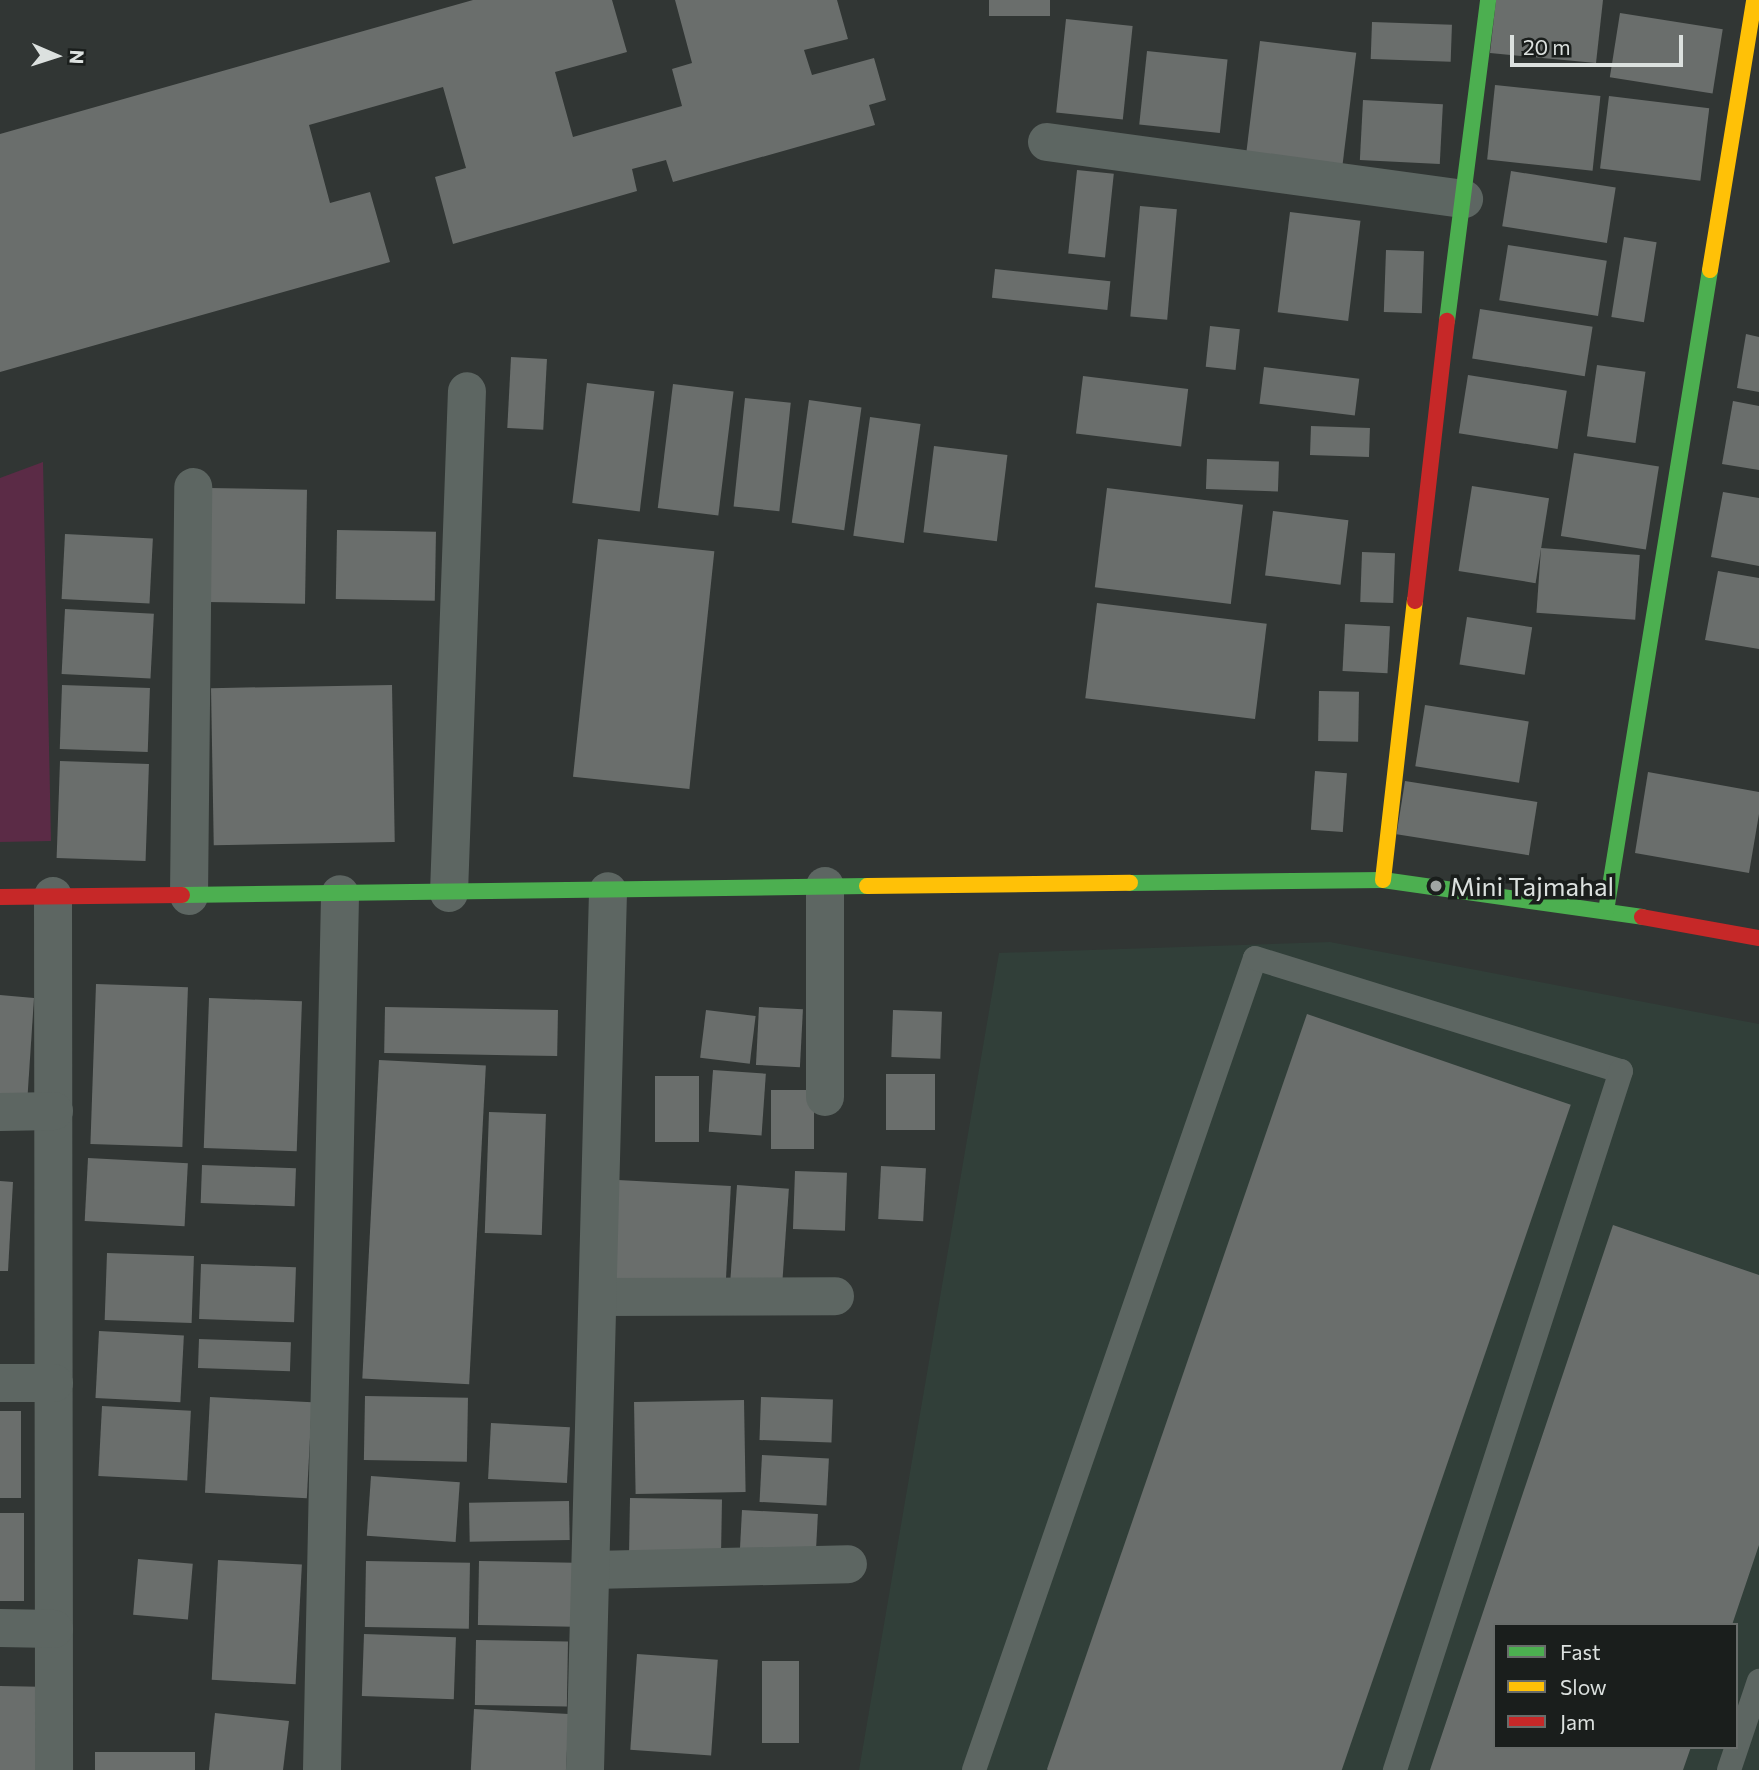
<!DOCTYPE html>
<style>
body{margin:0}
#map{position:relative;width:1759px;height:1770px;overflow:hidden;background:#313634;font-family:Commissioner,sans-serif}
div>[style]{position:absolute}
[style*='--x']{left:calc(var(--x)*1px);top:calc(var(--y)*1px);width:calc(var(--w)*1px);rotate:calc(var(--a)*1deg)}
.built>*{inset:0;background:#313f39}
.green>*{inset:0;background:#5b2b46}
.building>*{inset:0;background:#6a6e6c;transform-origin:0 0}
.lane>*{height:24px;margin:-12px;padding:0 12px;transform-origin:12px;border-radius:12px;background:#5d6662}
.street>*{height:38px;margin:-19px;padding:0 19px;transform-origin:19px;border-radius:19px;background:#5d6662}
.fast>*{height:16px;margin:-8px;padding:0 8px;transform-origin:8px;border-radius:8px;background:#4caf50}
.slow>*{height:16px;margin:-8px;padding:0 8px;transform-origin:8px;border-radius:8px;background:#ffc107}
.jam>*{height:16px;margin:-8px;padding:0 8px;transform-origin:8px;border-radius:8px;background:#c62828}
.dots>*{width:19px;height:19px;translate:-50% -50%;box-sizing:border-box;border:4px solid #1a1e1c;border-radius:50%}
span{translate:-50% -50%;white-space:nowrap;text-align:center;line-height:1.15;-webkit-text-stroke:7px #1a1e1c;paint-order:stroke}
.poi-label{font-size:26px;color:#dce1df}
.left{translate:0 -50%;text-align:left}
.legend{position:absolute;left:1493px;top:1623px;width:245px;height:126px;box-sizing:border-box;background:#1a1e1c;border:2px solid #686c6a;margin:0;padding:9px 12px;list-style:none;font-size:21px;color:#dce1df}
.legend li{display:flex;align-items:center;gap:14px;height:35px}
.legend b{width:35px;border:2px solid #686c6a}
.north{position:absolute;left:21px;top:21px;width:70px;height:70px;-webkit-text-stroke:5px #1a1e1c;paint-order:stroke;rotate:93deg;font-size:19px;font-weight:700;line-height:28px;text-align:center;color:#dce1df}
.north::after{content:'';display:block;margin:auto;width:24px;height:32px;background:#dce1df;clip-path:polygon(50% 0,100% 100%,50% 72%,0 100%)}
.scale{position:absolute;left:1510px;top:35px;width:173px;height:32px;box-sizing:border-box;border:4px solid #dce1df;border-top:0;padding-left:9px;font-size:21px;line-height:24px;white-space:nowrap;color:#dce1df;-webkit-text-stroke:5px #1a1e1c;paint-order:stroke}
</style>
<div id="map">
<div class="built">
<i style="clip-path:polygon(evenodd,1330px 942px,1759px 1024px,1759px 1770px,859px 1770px,999px 953px,1330px 942px,1495px 1625px,1736px 1625px,1736px 1747px,1495px 1747px,1495px 1625px)"></i>
</div>
<div class="green">
<i style="clip-path:polygon(43px 462px,51px 841px,0 842px,0 478px)"></i>
</div>
<div class="building">
<i style="clip-path:polygon(473px 0,612px 0,627px 52px,555px 72px,573px 137px,682px 106px,672px 69px,692px 63px,675px 0,837px 0,848px 39px,804px 50px,812px 75px,874px 58px,886px 100px,869px 105px,875px 125px,673px 182px,666px 160px,632px 169px,637px 191px,453px 244px,435px 177px,466px 168px,443px 87px,309px 125px,330px 203px,370px 192px,390px 262px,0 372px,0 134px)"></i>
<i style="left:989px;top:0;width:61px;height:16px"></i>
<i style="clip-path:polygon(1496px 0,1603px 0,1596px 63px,1490px 53px)"></i>
<i style="left:1620px;top:13px;width:104px;height:65px;rotate:9deg"></i>
<i style="left:1066px;top:19px;width:67px;height:94px;rotate:6deg"></i>
<i style="left:1372px;top:22px;width:80px;height:37px;rotate:2deg"></i>
<i style="left:1260px;top:41px;width:97px;height:113px;rotate:7deg"></i>
<i style="left:1147px;top:51px;width:81px;height:74px;rotate:6deg"></i>
<i style="left:1495px;top:85px;width:106px;height:75px;rotate:6deg"></i>
<i style="left:1609px;top:96px;width:101px;height:73px;rotate:7deg"></i>
<i style="left:1363px;top:100px;width:80px;height:60px;rotate:3deg"></i>
<i style="left:1077px;top:170px;width:37px;height:84px;rotate:6deg"></i>
<i style="left:1511px;top:171px;width:106px;height:56px;rotate:9deg"></i>
<i style="left:1140px;top:206px;width:37px;height:111px;rotate:5deg"></i>
<i style="left:1290px;top:212px;width:71px;height:101px;rotate:7deg"></i>
<i style="left:1624px;top:237px;width:33px;height:81px;rotate:9deg"></i>
<i style="left:1508px;top:245px;width:100px;height:56px;rotate:9deg"></i>
<i style="left:1386px;top:250px;width:38px;height:62px;rotate:2deg"></i>
<i style="left:995px;top:269px;width:116px;height:29px;rotate:6deg"></i>
<i style="left:1480px;top:309px;width:114px;height:50px;rotate:9deg"></i>
<i style="left:1210px;top:326px;width:30px;height:41px;rotate:6deg"></i>
<i style="clip-path:polygon(1746px 334px,1759px 337px,1759px 392px,1737px 388px)"></i>
<i style="left:511px;top:357px;width:36px;height:71px;rotate:3deg"></i>
<i style="left:1597px;top:365px;width:49px;height:72px;rotate:8deg"></i>
<i style="left:1264px;top:367px;width:96px;height:37px;rotate:7deg"></i>
<i style="left:1468px;top:375px;width:100px;height:59px;rotate:9deg"></i>
<i style="left:1083px;top:376px;width:106px;height:58px;rotate:7deg"></i>
<i style="left:587px;top:383px;width:68px;height:121px;rotate:7deg"></i>
<i style="left:673px;top:384px;width:61px;height:125px;rotate:7deg"></i>
<i style="left:745px;top:398px;width:46px;height:109px;rotate:6deg"></i>
<i style="left:809px;top:400px;width:53px;height:124px;rotate:8deg"></i>
<i style="clip-path:polygon(1733px 401px,1759px 406px,1759px 470px,1722px 464px)"></i>
<i style="left:870px;top:417px;width:51px;height:120px;rotate:8deg"></i>
<i style="left:1311px;top:426px;width:59px;height:29px;rotate:2deg"></i>
<i style="left:934px;top:446px;width:74px;height:87px;rotate:7deg"></i>
<i style="left:1574px;top:453px;width:86px;height:84px;rotate:9deg"></i>
<i style="left:1207px;top:459px;width:72px;height:30px;rotate:2deg"></i>
<i style="left:1472px;top:486px;width:78px;height:86px;rotate:9deg"></i>
<i style="left:209px;top:488px;width:98px;height:114px;rotate:1deg"></i>
<i style="left:1107px;top:488px;width:137px;height:100px;rotate:7deg"></i>
<i style="clip-path:polygon(1723px 492px,1759px 498px,1759px 566px,1711px 557px)"></i>
<i style="left:1273px;top:511px;width:76px;height:65px;rotate:7deg"></i>
<i style="left:337px;top:530px;width:99px;height:69px;rotate:1deg"></i>
<i style="left:65px;top:534px;width:88px;height:65px;rotate:3deg"></i>
<i style="left:598px;top:539px;width:117px;height:239px;rotate:6deg"></i>
<i style="left:1541px;top:548px;width:99px;height:65px;rotate:4deg"></i>
<i style="left:1362px;top:552px;width:33px;height:50px;rotate:2deg"></i>
<i style="clip-path:polygon(1718px 571px,1759px 578px,1759px 649px,1705px 640px)"></i>
<i style="left:1097px;top:603px;width:171px;height:96px;rotate:7deg"></i>
<i style="left:65px;top:609px;width:89px;height:65px;rotate:3deg"></i>
<i style="left:1467px;top:617px;width:66px;height:48px;rotate:9deg"></i>
<i style="left:1345px;top:624px;width:45px;height:47px;rotate:3deg"></i>
<i style="left:62px;top:685px;width:88px;height:64px;rotate:2deg"></i>
<i style="left:392px;top:685px;width:157px;height:181px;rotate:89deg"></i>
<i style="left:1319px;top:691px;width:40px;height:50px;rotate:1deg"></i>
<i style="left:1425px;top:705px;width:105px;height:62px;rotate:9deg"></i>
<i style="left:60px;top:761px;width:89px;height:97px;rotate:2deg"></i>
<i style="left:1315px;top:771px;width:32px;height:59px;rotate:4deg"></i>
<i style="clip-path:polygon(1648px 772px,1759px 792px,1759px 814px,1749px 873px,1635px 853px)"></i>
<i style="left:1405px;top:781px;width:134px;height:54px;rotate:9deg"></i>
<i style="left:96px;top:984px;width:92px;height:160px;rotate:2deg"></i>
<i style="clip-path:polygon(0 995px,34px 998px,27px 1104px,0 1102px)"></i>
<i style="left:209px;top:998px;width:93px;height:150px;rotate:2deg"></i>
<i style="left:385px;top:1007px;width:173px;height:46px;rotate:1deg"></i>
<i style="left:759px;top:1007px;width:44px;height:58px;rotate:3deg"></i>
<i style="left:706px;top:1010px;width:50px;height:48px;rotate:7deg"></i>
<i style="left:893px;top:1010px;width:49px;height:47px;rotate:2deg"></i>
<i style="left:1307px;top:1014px;width:279px;height:799px;rotate:19deg"></i>
<i style="left:379px;top:1060px;width:107px;height:319px;rotate:3deg"></i>
<i style="left:713px;top:1070px;width:53px;height:62px;rotate:4deg"></i>
<i style="left:886px;top:1074px;width:49px;height:56px"></i>
<i style="left:655px;top:1076px;width:44px;height:66px"></i>
<i style="left:814px;top:1090px;width:59px;height:43px;rotate:90deg"></i>
<i style="left:489px;top:1112px;width:57px;height:121px;rotate:2deg"></i>
<i style="left:88px;top:1158px;width:100px;height:63px;rotate:3deg"></i>
<i style="left:202px;top:1165px;width:94px;height:38px;rotate:2deg"></i>
<i style="left:881px;top:1166px;width:45px;height:53px;rotate:3deg"></i>
<i style="left:795px;top:1171px;width:52px;height:58px;rotate:2deg"></i>
<i style="left:618px;top:1180px;width:113px;height:101px;rotate:3deg"></i>
<i style="clip-path:polygon(0 1181px,13px 1182px,8px 1271px,0 1271px)"></i>
<i style="left:737px;top:1185px;width:52px;height:100px;rotate:4deg"></i>
<i style="clip-path:polygon(1613px 1225px,1759px 1275px,1759px 1545px,1732px 1625px,1495px 1625px,1495px 1747px,1691px 1747px,1683px 1770px,1430px 1770px)"></i>
<i style="left:107px;top:1253px;width:87px;height:67px;rotate:2deg"></i>
<i style="left:201px;top:1264px;width:95px;height:55px;rotate:2deg"></i>
<i style="left:99px;top:1331px;width:85px;height:67px;rotate:3deg"></i>
<i style="left:199px;top:1339px;width:92px;height:29px;rotate:2deg"></i>
<i style="left:365px;top:1396px;width:103px;height:64px;rotate:1deg"></i>
<i style="left:210px;top:1397px;width:102px;height:96px;rotate:3deg"></i>
<i style="left:761px;top:1397px;width:72px;height:43px;rotate:2deg"></i>
<i style="left:744px;top:1400px;width:92px;height:110px;rotate:89deg"></i>
<i style="left:102px;top:1406px;width:89px;height:70px;rotate:3deg"></i>
<i style="left:0;top:1411px;width:21px;height:87px"></i>
<i style="left:491px;top:1423px;width:79px;height:56px;rotate:3deg"></i>
<i style="left:762px;top:1455px;width:67px;height:47px;rotate:3deg"></i>
<i style="left:371px;top:1476px;width:89px;height:60px;rotate:4deg"></i>
<i style="left:630px;top:1498px;width:92px;height:61px;rotate:1deg"></i>
<i style="left:569px;top:1501px;width:39px;height:100px;rotate:89deg"></i>
<i style="left:742px;top:1510px;width:76px;height:44px;rotate:3deg"></i>
<i style="left:0;top:1513px;width:24px;height:88px"></i>
<i style="left:138px;top:1559px;width:55px;height:56px;rotate:5deg"></i>
<i style="left:218px;top:1560px;width:84px;height:120px;rotate:3deg"></i>
<i style="left:366px;top:1561px;width:104px;height:66px;rotate:1deg"></i>
<i style="left:479px;top:1561px;width:95px;height:64px;rotate:1deg"></i>
<i style="left:364px;top:1634px;width:92px;height:62px;rotate:2deg"></i>
<i style="left:476px;top:1640px;width:92px;height:65px;rotate:1deg"></i>
<i style="left:637px;top:1654px;width:81px;height:96px;rotate:4deg"></i>
<i style="left:762px;top:1661px;width:37px;height:82px"></i>
<i style="left:0;top:1686px;width:39px;height:84px;rotate:1deg"></i>
<i style="left:474px;top:1709px;width:95px;height:61px;rotate:3deg"></i>
<i style="clip-path:polygon(215px 1713px,289px 1721px,283px 1770px,209px 1770px)"></i>
<i style="left:95px;top:1752px;width:100px;height:18px"></i>
</div>
<div class="lane">
<i style="--x:974;--y:1770;--w:859;--a:-70.91"></i>
<i style="--x:1255;--y:958;--w:383;--a:17.2"></i>
<i style="--x:1621;--y:1071;--w:735;--a:107.92"></i>
<i style="--x:1729;--y:1770;--w:94;--a:-71.4"></i>
</div>
<div class="street">
<i style="--x:1047;--y:142;--w:421;--a:7.8"></i>
<i style="--x:825;--y:886;--w:211;--a:90"></i>
<i style="--x:449;--y:893;--w:502;--a:-87.95"></i>
<i style="--x:53;--y:896;--w:874;--a:89.93"></i>
<i style="--x:189;--y:896;--w:409;--a:-89.4"></i>
<i style="--x:0;--y:1112;--w:54;--a:-1.1"></i>
<i style="--x:598;--y:1297;--w:237;--a:-0.2"></i>
<i style="--x:0;--y:1383;--w:54;--a:0"></i>
<i style="--x:593;--y:1570;--w:255;--a:-1.3"></i>
<i style="--x:0;--y:1628;--w:54;--a:1.1"></i>
<i style="--x:322;--y:1770;--w:876;--a:-88.82"></i>
<i style="--x:585;--y:1770;--w:879;--a:-88.5"></i>
</div>
<div class="fast">
<i style="--x:1447;--y:321;--w:324;--a:-82.7"></i>
<i style="--x:1130;--y:883;--w:253;--a:-0.7"></i>
<i style="--x:1383;--y:880;--w:262;--a:8.1"></i>
<i style="--x:182;--y:895;--w:685;--a:-0.75"></i>
<i style="--x:1606;--y:911;--w:649;--a:-80.78"></i>
</div>
<div class="slow">
<i style="--x:1710;--y:270;--w:274;--a:-80.7"></i>
<i style="--x:1383;--y:880;--w:281;--a:-83.5"></i>
<i style="--x:867;--y:886;--w:263;--a:-0.7"></i>
</div>
<div class="jam">
<i style="--x:1415;--y:601;--w:282;--a:-83.5"></i>
<i style="--x:0;--y:897;--w:182;--a:-0.6"></i>
<i style="--x:1642;--y:917;--w:119;--a:10.2"></i>
</div>
<div class="dots">
<i style="left:1436px;top:886px;background:#a0a5a3"></i>
</div>
<div class="poi-label">
<span class="left" style="left:1450px;top:886px">Mini Tajmahal</span>
</div>
<ul class="legend">
<li><b style="height:9px;background:#4caf50"></b>Fast</li>
<li><b style="height:9px;background:#ffc107"></b>Slow</li>
<li><b style="height:9px;background:#c62828"></b>Jam</li>
</ul>
<div class="north">N</div>
<div class="scale">20 m</div>
</div>
